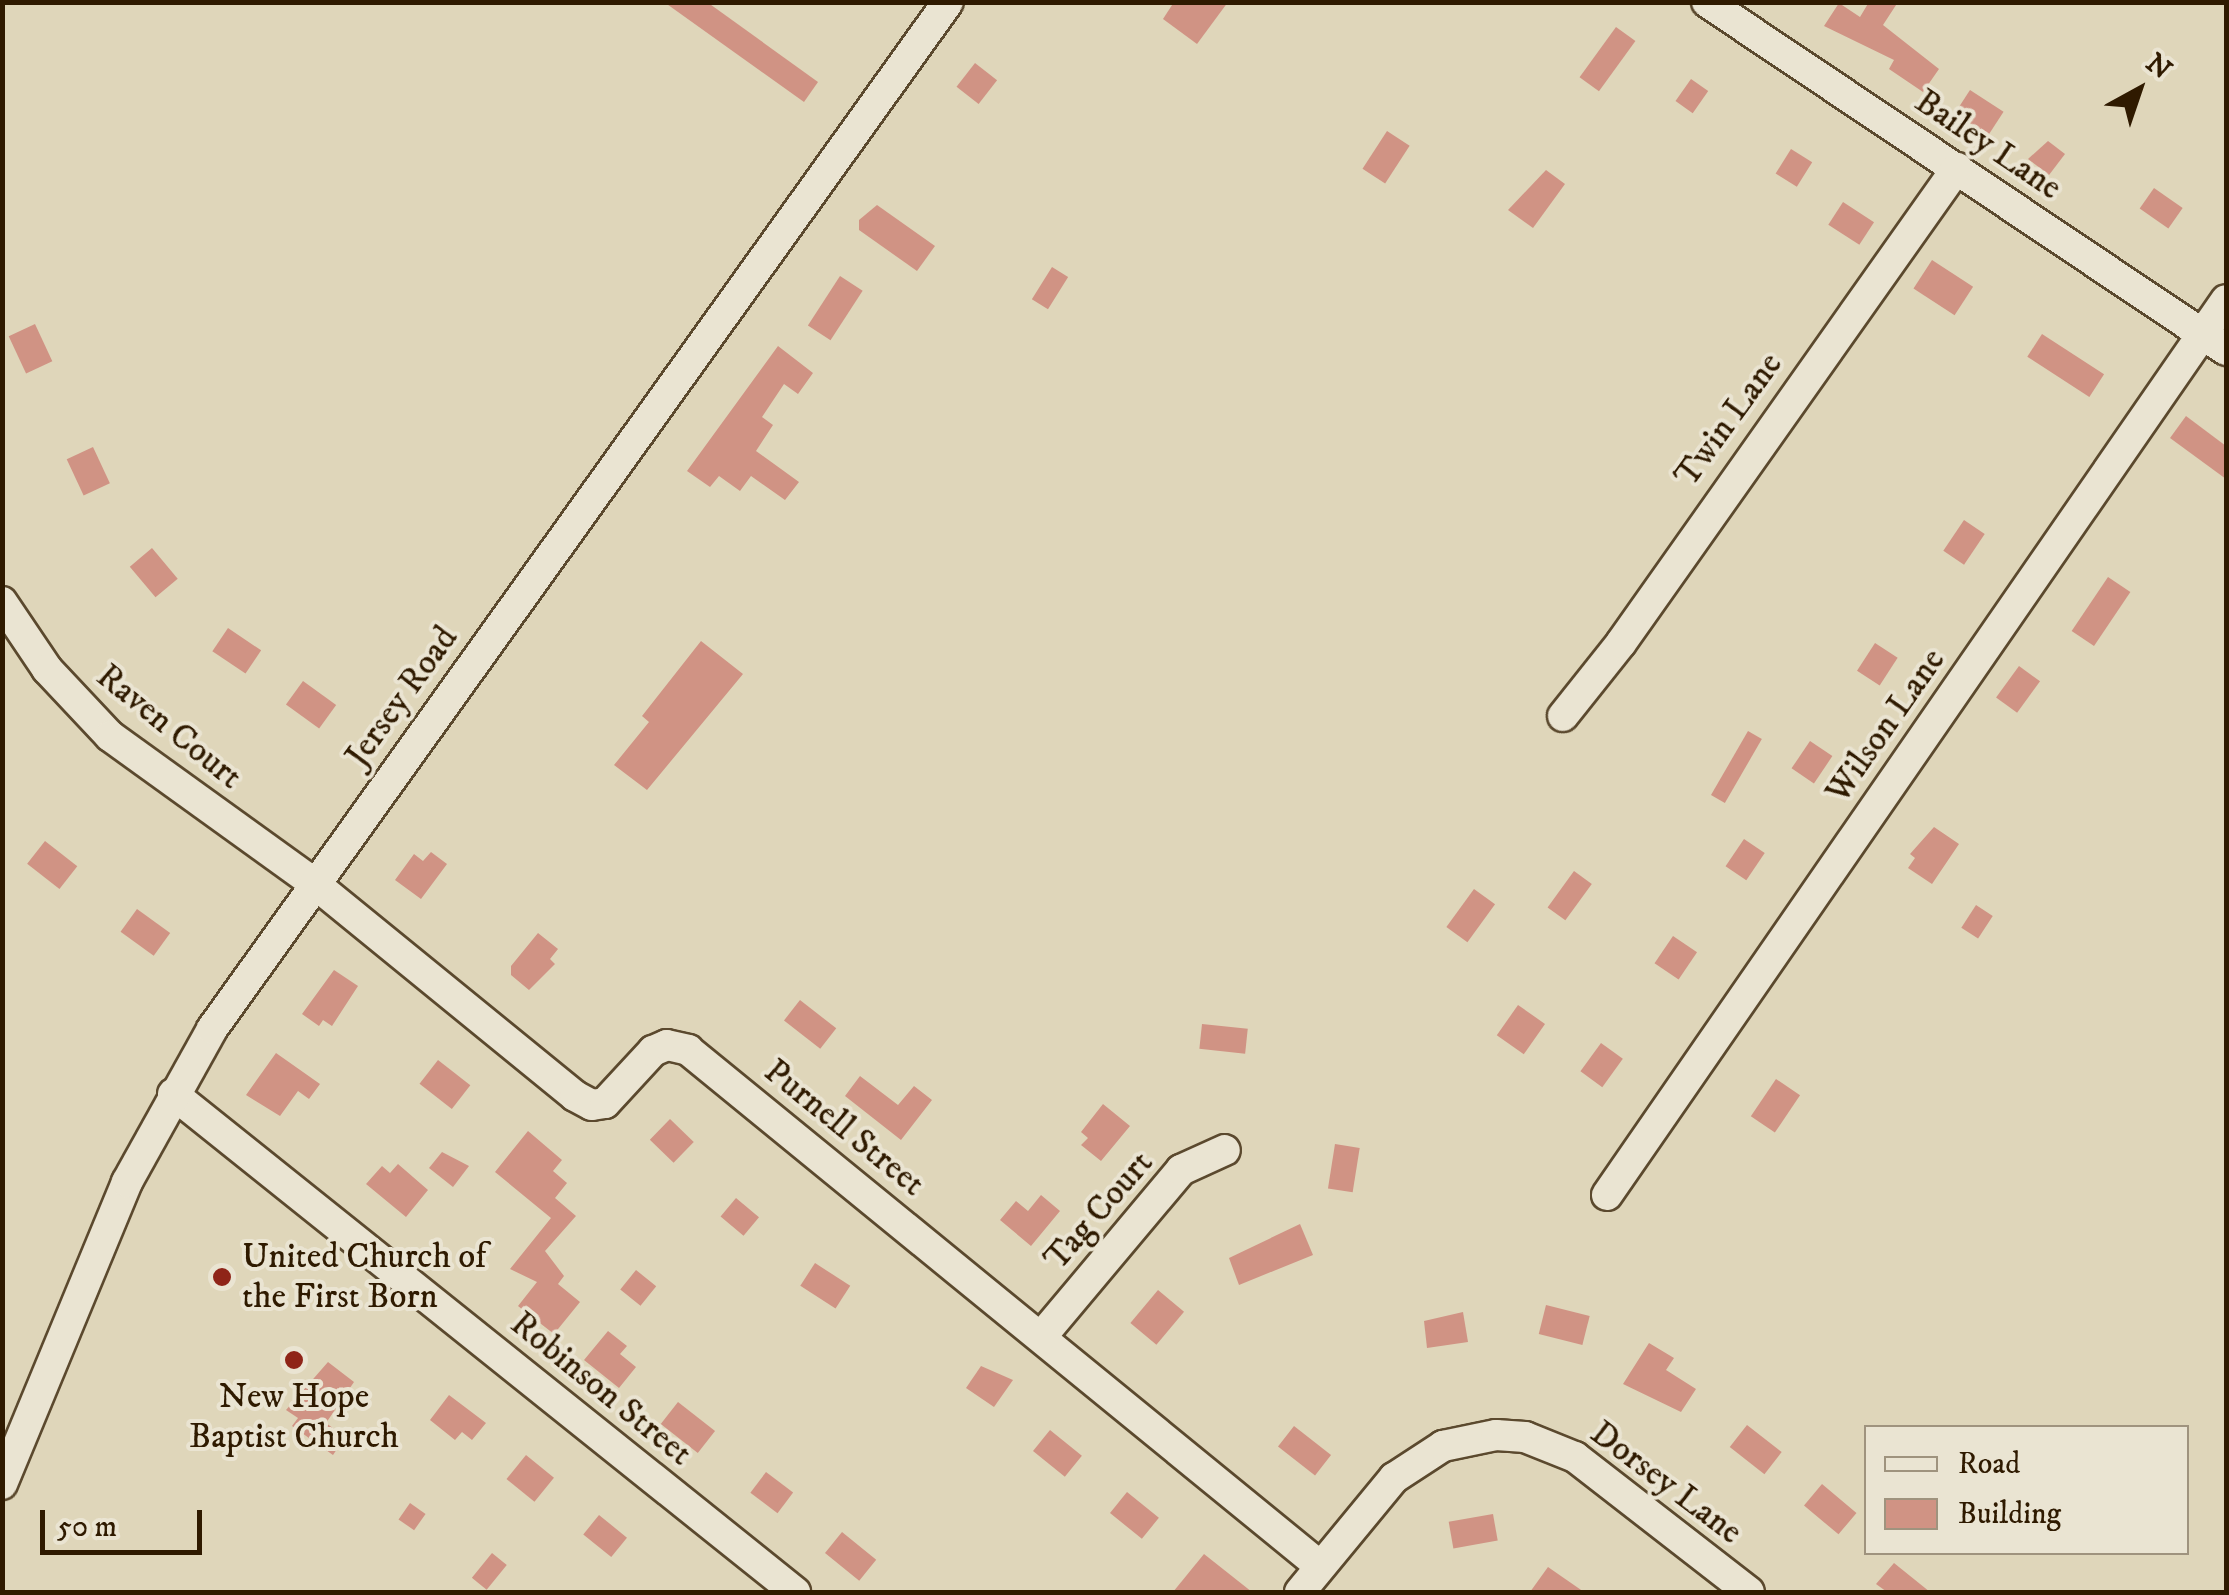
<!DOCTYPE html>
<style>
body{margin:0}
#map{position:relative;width:2229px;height:1595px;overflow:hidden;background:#dfd6ba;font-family:"IM FELL DW Pica",serif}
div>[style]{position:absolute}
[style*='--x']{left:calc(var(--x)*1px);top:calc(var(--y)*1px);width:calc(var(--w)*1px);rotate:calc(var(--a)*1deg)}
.building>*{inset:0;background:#d09384;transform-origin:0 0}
.roads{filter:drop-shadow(2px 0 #5b492e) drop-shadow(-2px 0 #5b492e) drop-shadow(0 2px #5b492e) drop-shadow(0 -2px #5b492e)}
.minor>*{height:30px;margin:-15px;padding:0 15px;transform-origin:15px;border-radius:15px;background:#eae4d2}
.dots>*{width:28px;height:28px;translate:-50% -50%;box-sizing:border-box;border:5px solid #eae4d2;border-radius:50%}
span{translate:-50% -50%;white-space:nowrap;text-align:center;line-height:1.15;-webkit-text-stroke:8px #eae4d2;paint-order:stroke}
.street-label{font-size:35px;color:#2f1a00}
.poi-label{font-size:35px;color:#2f1a00}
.left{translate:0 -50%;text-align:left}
.frame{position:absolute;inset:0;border:5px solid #2f1a00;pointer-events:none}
.legend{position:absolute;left:1864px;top:1425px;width:325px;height:130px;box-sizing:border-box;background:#eae4d2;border:2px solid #9f937e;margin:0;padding:12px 18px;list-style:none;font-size:30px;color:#2f1a00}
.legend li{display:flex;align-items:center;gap:20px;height:50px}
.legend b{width:50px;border:2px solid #9f937e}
.north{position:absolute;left:2089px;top:40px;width:100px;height:100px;-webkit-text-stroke:8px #eae4d2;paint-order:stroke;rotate:40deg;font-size:28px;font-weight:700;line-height:40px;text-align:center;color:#2f1a00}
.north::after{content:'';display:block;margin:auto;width:35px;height:45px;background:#2f1a00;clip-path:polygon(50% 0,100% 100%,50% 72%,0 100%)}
.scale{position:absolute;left:40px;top:1510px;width:162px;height:45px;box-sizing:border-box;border:5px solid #2f1a00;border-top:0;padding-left:12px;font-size:30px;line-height:35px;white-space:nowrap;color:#2f1a00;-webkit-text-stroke:8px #eae4d2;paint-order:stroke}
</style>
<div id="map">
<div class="building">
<i style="clip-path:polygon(664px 2px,707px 2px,818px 82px,804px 102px)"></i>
<i style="clip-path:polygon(1174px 2px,1228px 2px,1197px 44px,1163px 19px)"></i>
<i style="clip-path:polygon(1869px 2px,1898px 2px,1883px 25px,1939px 69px,1923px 92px,1889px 69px,1894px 60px,1824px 26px,1839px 3px,1860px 17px)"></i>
<i style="left:1616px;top:27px;width:24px;height:62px;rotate:36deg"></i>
<i style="left:975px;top:63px;width:28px;height:30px;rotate:38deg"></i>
<i style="left:1691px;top:79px;width:21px;height:27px;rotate:35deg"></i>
<i style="left:1970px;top:90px;width:40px;height:28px;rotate:33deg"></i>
<i style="left:1387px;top:131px;width:27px;height:45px;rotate:33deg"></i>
<i style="clip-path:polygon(2048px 141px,2065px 154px,2049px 175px,2028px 159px)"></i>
<i style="left:1791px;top:149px;width:25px;height:29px;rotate:32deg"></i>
<i style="clip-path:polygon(1546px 170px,1565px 184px,1533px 228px,1508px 210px)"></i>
<i style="left:2154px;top:188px;width:35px;height:25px;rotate:35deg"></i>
<i style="left:1843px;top:202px;width:37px;height:27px;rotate:33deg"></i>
<i style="clip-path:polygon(877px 205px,935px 246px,917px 271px,859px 230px,859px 220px)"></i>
<i style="left:1932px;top:260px;width:49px;height:34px;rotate:33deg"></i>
<i style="left:1052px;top:267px;width:19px;height:38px;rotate:32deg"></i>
<i style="left:840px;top:276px;width:27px;height:59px;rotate:33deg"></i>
<i style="left:35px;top:324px;width:41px;height:29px;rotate:65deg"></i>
<i style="left:2042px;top:334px;width:74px;height:27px;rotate:33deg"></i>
<i style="clip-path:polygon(778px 346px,813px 373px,798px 394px,784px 384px,762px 417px,773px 425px,756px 451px,799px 482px,785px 500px,751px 476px,740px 491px,719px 476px,710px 487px,687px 471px)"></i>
<i style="clip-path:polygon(2186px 416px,2226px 446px,2226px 479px,2170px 438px)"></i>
<i style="left:93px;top:447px;width:40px;height:29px;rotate:65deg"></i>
<i style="left:1964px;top:520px;width:25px;height:37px;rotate:34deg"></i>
<i style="left:152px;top:548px;width:40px;height:29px;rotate:50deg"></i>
<i style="left:2108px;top:577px;width:27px;height:65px;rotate:34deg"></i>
<i style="left:228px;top:628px;width:40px;height:28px;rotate:34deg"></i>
<i style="clip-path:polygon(701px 641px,743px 674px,647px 790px,614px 765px,649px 722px,642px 716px)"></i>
<i style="left:1875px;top:643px;width:27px;height:33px;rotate:33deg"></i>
<i style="left:2019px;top:666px;width:26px;height:39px;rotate:36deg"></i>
<i style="left:303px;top:681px;width:41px;height:29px;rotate:36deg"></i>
<i style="left:1748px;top:731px;width:16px;height:74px;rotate:30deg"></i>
<i style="left:1810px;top:741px;width:27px;height:33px;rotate:34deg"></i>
<i style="clip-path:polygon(1934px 827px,1959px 844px,1932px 884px,1908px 868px,1915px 858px,1910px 854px)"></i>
<i style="left:1744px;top:839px;width:25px;height:33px;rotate:34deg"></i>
<i style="left:45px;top:841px;width:41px;height:29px;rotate:38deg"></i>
<i style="clip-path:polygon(431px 852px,447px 864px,421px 899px,395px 880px,414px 854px,423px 861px)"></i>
<i style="left:1574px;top:871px;width:22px;height:45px;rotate:36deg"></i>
<i style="left:1474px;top:889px;width:26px;height:47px;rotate:36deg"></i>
<i style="left:1976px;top:905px;width:20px;height:27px;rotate:33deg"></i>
<i style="left:137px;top:909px;width:41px;height:28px;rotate:36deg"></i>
<i style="clip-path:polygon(538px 933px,558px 949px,550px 959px,555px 964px,529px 990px,511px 975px,511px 966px)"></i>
<i style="left:1673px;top:936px;width:29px;height:33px;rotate:34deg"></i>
<i style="clip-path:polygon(334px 970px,358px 986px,332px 1026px,323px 1020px,319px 1026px,302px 1014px)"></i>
<i style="left:800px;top:1000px;width:46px;height:26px;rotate:38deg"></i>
<i style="left:1518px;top:1005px;width:33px;height:37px;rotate:35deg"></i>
<i style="left:1202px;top:1024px;width:46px;height:25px;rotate:6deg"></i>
<i style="left:1601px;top:1043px;width:27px;height:35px;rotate:36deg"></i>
<i style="clip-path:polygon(276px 1053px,320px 1084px,309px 1099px,298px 1091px,280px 1116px,246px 1095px)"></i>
<i style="left:438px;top:1060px;width:41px;height:30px;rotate:38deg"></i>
<i style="clip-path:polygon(860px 1076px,898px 1105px,914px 1086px,932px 1100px,901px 1140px,845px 1096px)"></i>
<i style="left:1776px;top:1079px;width:29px;height:45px;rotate:34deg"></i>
<i style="clip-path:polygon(1103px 1104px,1130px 1126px,1101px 1161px,1081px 1145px,1088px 1138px,1081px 1132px)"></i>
<i style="left:670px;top:1119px;width:33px;height:29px;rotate:44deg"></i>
<i style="clip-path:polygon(528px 1131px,562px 1160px,553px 1171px,567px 1183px,555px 1198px,576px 1216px,545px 1251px,564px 1276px,558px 1284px,580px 1302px,554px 1334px,518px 1306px,537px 1282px,510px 1269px,551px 1218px,495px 1172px)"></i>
<i style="left:1335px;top:1144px;width:25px;height:45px;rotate:9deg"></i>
<i style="clip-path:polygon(442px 1152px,469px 1166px,453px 1187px,429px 1168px)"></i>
<i style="clip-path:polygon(398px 1164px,428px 1190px,406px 1217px,366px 1184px,382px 1166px,390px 1173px)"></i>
<i style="clip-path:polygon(1041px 1195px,1060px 1211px,1031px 1246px,1000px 1220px,1016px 1201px,1028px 1211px)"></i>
<i style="left:736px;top:1198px;width:30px;height:24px;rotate:40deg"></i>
<i style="clip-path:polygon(1300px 1224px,1313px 1255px,1239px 1285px,1229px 1258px)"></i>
<i style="left:815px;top:1263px;width:42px;height:27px;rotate:33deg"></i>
<i style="left:636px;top:1270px;width:26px;height:25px;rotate:39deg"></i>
<i style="left:1158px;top:1290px;width:34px;height:43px;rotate:40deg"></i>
<i style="left:1546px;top:1305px;width:45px;height:30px;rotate:14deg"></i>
<i style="clip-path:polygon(1463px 1312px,1468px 1342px,1427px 1348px,1424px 1321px)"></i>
<i style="clip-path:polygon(608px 1331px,627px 1346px,620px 1354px,636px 1367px,619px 1388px,584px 1360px)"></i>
<i style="clip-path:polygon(1649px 1343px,1674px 1358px,1666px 1370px,1696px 1389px,1681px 1412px,1623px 1384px)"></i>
<i style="clip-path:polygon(328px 1362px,354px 1382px,326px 1423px,345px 1437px,333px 1455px,292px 1426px,298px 1418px,286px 1410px)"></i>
<i style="clip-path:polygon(981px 1366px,1013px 1380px,994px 1407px,966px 1388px)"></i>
<i style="clip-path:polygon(449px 1395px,486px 1423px,472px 1440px,462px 1432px,455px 1440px,430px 1420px)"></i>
<i style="left:678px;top:1402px;width:47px;height:28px;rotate:38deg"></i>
<i style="left:1747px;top:1425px;width:44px;height:28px;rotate:38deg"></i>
<i style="left:1294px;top:1426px;width:47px;height:26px;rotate:38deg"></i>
<i style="left:1050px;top:1430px;width:41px;height:27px;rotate:39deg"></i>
<i style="left:526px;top:1455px;width:36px;height:31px;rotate:39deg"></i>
<i style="left:766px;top:1472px;width:34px;height:26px;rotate:37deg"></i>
<i style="left:1822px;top:1484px;width:45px;height:28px;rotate:40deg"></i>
<i style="left:1127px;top:1492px;width:41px;height:27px;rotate:39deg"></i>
<i style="left:410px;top:1503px;width:19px;height:20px;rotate:35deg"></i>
<i style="left:1493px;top:1514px;width:27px;height:45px;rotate:80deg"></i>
<i style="left:599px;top:1515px;width:36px;height:25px;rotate:39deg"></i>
<i style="left:842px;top:1532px;width:44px;height:27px;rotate:39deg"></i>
<i style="left:492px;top:1553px;width:19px;height:32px;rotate:39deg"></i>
<i style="clip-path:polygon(1204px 1554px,1252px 1592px,1173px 1592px)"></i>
<i style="clip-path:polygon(1894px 1563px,1930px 1592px,1887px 1592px,1876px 1584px)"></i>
<i style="clip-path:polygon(1548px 1567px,1584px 1592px,1530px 1592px)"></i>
</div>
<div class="roads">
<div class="minor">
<i style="--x:1707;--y:2;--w:625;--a:33.84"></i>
<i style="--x:2;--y:602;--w:81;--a:56.1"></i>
<i style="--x:47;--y:669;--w:92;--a:46.8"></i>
<i style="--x:110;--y:736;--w:253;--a:35.8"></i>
<i style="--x:315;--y:884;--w:335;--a:39.2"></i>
<i style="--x:575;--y:1096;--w:19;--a:28"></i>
<i style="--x:592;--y:1105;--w:13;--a:-9"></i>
<i style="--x:605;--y:1103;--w:71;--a:-47.3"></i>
<i style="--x:653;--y:1051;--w:15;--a:-23"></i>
<i style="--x:667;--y:1045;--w:22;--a:13"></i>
<i style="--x:688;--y:1050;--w:816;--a:39.23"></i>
<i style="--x:1563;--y:716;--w:93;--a:-51.5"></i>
<i style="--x:1621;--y:643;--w:582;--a:-54.73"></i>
<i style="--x:173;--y:1094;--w:797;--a:38.68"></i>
<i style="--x:1607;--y:1195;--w:1088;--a:-55.33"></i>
<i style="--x:1041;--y:1337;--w:218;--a:-50"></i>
<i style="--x:1181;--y:1170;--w:48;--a:-24.4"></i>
<i style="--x:2;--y:1484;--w:327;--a:-67.5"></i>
<i style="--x:127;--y:1182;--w:175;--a:-60.9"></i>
<i style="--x:212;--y:1029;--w:1263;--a:-54.37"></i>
<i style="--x:1300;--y:1592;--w:148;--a:-50.5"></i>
<i style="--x:1394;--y:1478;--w:59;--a:-33.1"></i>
<i style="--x:1443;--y:1446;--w:54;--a:-11.7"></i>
<i style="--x:1496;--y:1435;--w:29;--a:4"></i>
<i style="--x:1525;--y:1437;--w:54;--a:21.8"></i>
<i style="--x:1575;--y:1457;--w:220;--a:37.8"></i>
</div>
</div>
<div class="dots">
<i style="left:222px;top:1277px;background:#8f2418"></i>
<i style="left:294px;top:1360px;background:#8f2418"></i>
</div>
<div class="street-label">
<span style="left:1988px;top:145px;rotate:34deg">Bailey Lane</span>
<span style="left:1729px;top:420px;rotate:-54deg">Twin Lane</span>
<span style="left:402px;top:697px;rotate:-54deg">Jersey Road</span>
<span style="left:1886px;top:726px;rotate:-55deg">Wilson Lane</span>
<span style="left:169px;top:727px;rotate:39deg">Raven Court</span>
<span style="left:844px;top:1128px;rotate:39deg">Purnell Street</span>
<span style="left:1099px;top:1211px;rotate:-49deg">Tag Court</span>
<span style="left:601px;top:1389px;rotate:39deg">Robinson Street</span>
<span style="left:1666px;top:1483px;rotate:37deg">Dorsey Lane</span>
</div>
<div class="poi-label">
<span class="left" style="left:242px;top:1277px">United Church of<br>the First Born</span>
<span style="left:294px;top:1417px">New Hope<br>Baptist Church</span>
</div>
<div class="frame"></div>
<ul class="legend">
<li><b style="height:12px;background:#eae4d2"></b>Road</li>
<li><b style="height:28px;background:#d09384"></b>Building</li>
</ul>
<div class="north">N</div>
<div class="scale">50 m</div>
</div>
